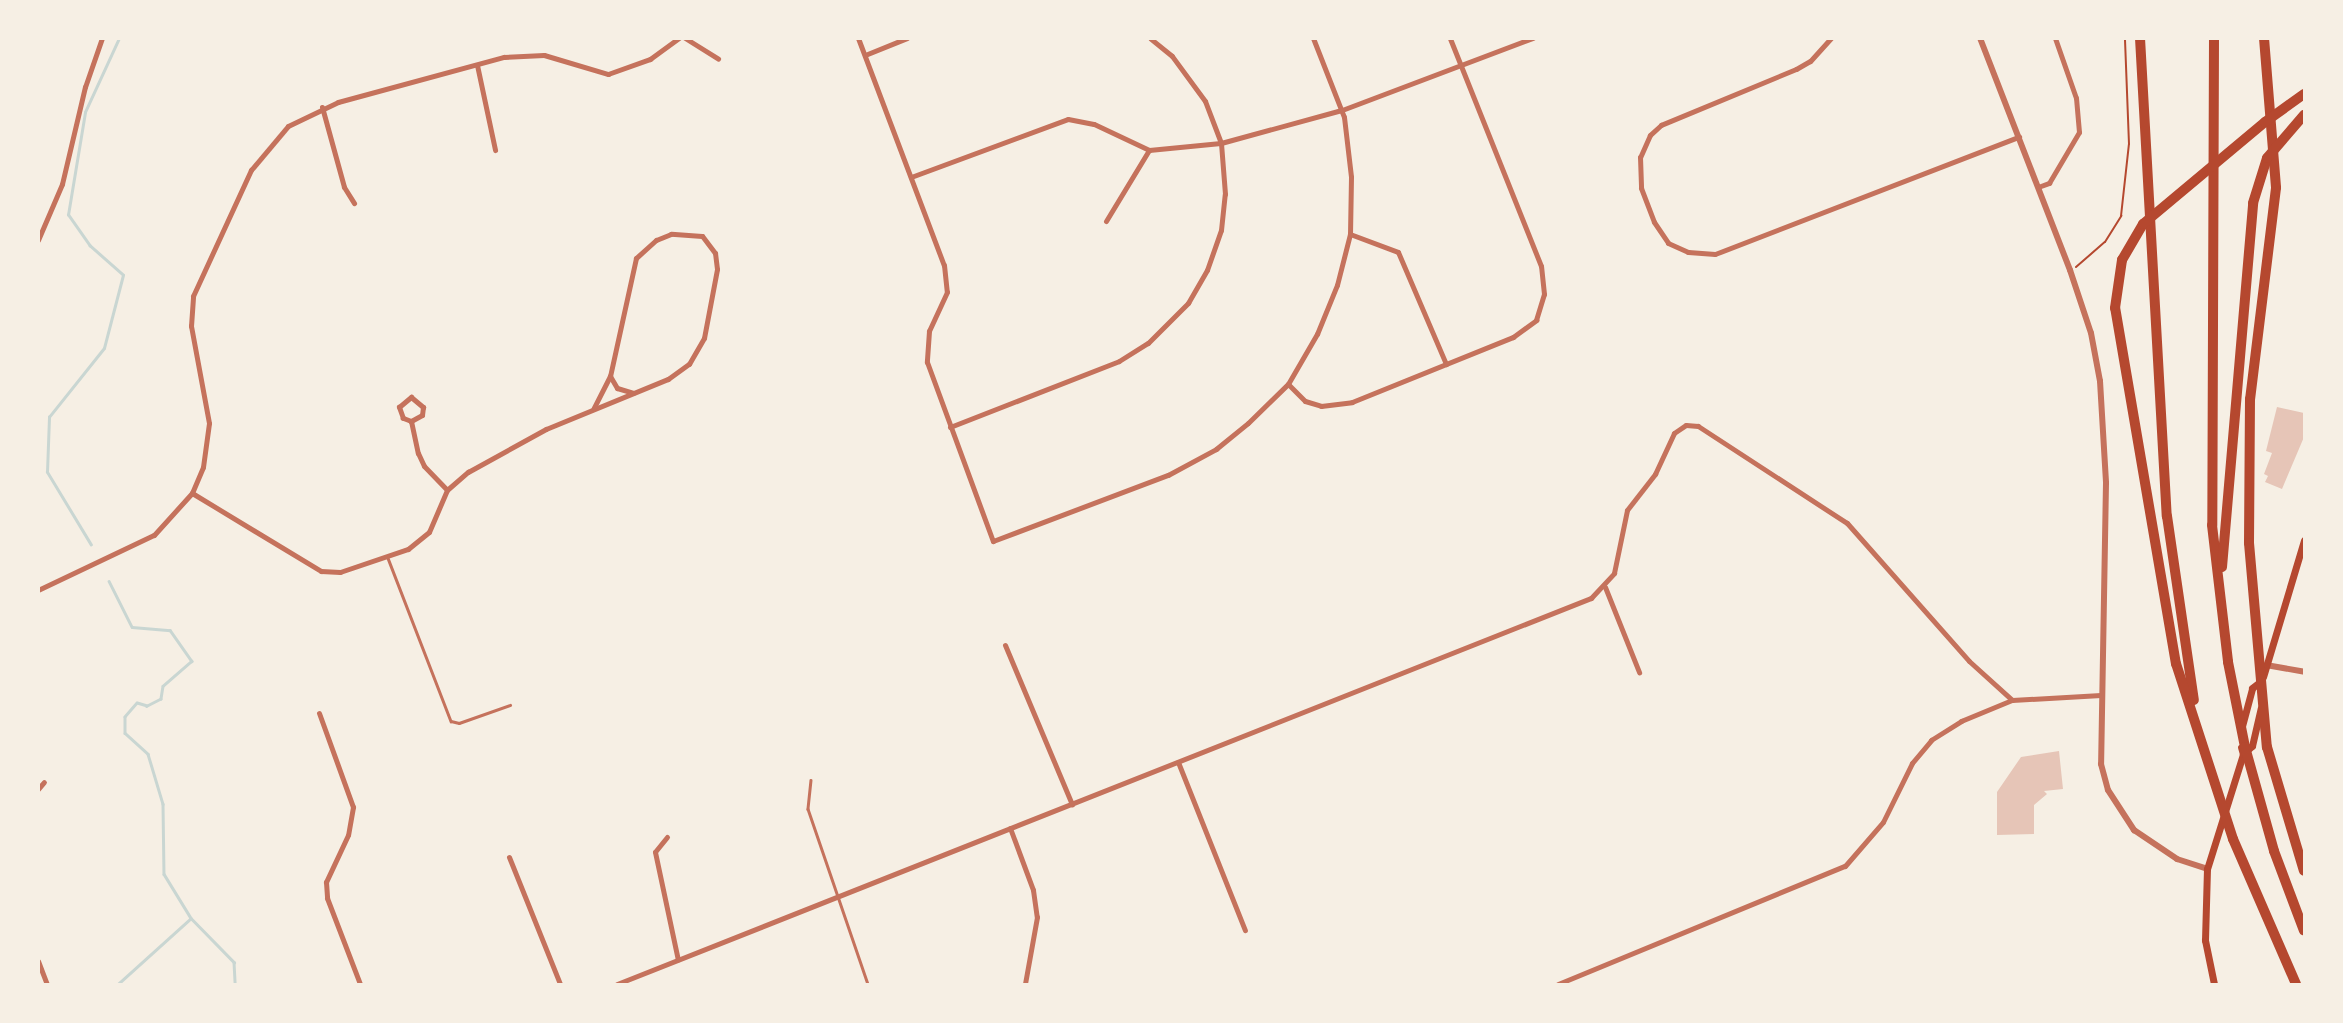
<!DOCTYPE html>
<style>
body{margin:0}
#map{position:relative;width:2343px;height:1023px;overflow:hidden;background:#f6efe4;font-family:"Times New Roman",serif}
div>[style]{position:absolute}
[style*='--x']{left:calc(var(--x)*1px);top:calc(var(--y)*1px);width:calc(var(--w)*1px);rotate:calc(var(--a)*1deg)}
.stream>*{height:2.5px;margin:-1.25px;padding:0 1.25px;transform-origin:1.25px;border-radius:1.25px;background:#c9d6d2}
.building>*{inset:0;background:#e6c5b7}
.path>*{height:2px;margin:-1px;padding:0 1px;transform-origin:1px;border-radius:1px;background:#b5482f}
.service>*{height:2.5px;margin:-1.25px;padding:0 1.25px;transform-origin:1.25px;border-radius:1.25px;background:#c5725c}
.minor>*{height:5px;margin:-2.5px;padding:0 2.5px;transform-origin:2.5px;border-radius:2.5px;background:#c5725c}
.tertiary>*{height:6px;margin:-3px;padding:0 3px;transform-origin:3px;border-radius:3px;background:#c5725c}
.secondary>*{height:7px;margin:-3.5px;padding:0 3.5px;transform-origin:3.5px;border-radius:3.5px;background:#b5482f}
.motorway>*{height:10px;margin:-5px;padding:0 5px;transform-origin:5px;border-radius:5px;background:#b5482f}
span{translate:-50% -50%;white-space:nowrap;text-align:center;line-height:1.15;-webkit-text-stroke:5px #f6efe4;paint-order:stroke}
.frame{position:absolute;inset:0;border:40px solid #f6efe4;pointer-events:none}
</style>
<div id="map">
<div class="stream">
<i style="--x:91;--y:545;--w:85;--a:-121.1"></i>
<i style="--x:47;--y:472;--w:55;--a:-87.9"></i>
<i style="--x:49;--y:417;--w:88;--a:-51.4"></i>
<i style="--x:104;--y:348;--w:75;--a:-75.4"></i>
<i style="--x:123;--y:275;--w:44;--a:-138.7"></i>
<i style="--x:90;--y:246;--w:38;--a:-125"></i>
<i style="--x:68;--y:215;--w:104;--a:-80.6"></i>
<i style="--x:85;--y:112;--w:81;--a:-65.3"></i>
<i style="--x:109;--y:581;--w:51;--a:63.4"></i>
<i style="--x:132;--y:627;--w:38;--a:5"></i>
<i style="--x:170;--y:630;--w:38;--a:55"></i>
<i style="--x:192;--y:661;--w:38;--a:139"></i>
<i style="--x:163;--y:686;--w:13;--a:99"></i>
<i style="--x:161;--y:699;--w:16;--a:153"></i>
<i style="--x:147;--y:706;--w:10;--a:-163"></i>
<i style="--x:137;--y:703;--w:18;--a:131"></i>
<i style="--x:125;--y:717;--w:16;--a:90"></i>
<i style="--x:125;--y:733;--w:31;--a:42"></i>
<i style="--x:148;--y:754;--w:52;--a:73.3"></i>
<i style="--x:163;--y:804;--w:70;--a:89.2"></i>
<i style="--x:164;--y:874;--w:52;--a:58.5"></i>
<i style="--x:191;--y:918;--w:62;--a:45.7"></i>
<i style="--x:234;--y:962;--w:22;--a:87"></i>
<i style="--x:118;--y:984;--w:97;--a:-42.1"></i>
</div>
<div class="building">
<i style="clip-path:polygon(2277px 407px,2304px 413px,2304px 437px,2282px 489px,2265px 482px,2268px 476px,2264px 474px,2272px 453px,2266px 451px)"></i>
<i style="clip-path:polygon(2059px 751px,2063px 789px,2044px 791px,2047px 794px,2034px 805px,2034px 834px,1997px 835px,1997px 792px,2021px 757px)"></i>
</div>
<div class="path">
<i style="--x:2076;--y:267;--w:38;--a:-41"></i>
<i style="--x:2105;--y:242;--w:31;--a:-58"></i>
<i style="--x:2121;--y:216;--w:72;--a:-83.7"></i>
<i style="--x:2129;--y:144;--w:106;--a:-92.2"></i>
</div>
<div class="service">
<i style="--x:388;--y:558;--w:175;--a:68.9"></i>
<i style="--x:451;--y:721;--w:8;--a:14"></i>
<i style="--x:459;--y:723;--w:54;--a:-19.4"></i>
<i style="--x:811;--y:780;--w:29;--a:96"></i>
<i style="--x:808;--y:809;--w:185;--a:71.1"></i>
</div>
<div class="minor">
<i style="--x:685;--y:38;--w:39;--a:32"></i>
<i style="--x:858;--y:38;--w:243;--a:69.3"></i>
<i style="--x:944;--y:265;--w:27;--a:84"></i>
<i style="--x:947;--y:292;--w:43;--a:114.8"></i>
<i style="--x:929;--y:331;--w:31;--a:94"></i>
<i style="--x:927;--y:362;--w:191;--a:69.8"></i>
<i style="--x:993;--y:541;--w:187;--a:-20.7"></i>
<i style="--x:1168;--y:475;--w:55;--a:-28.4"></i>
<i style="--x:1216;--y:449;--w:41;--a:-39.1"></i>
<i style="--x:1248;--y:423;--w:56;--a:-44.3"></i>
<i style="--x:1288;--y:384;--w:58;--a:-59.9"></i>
<i style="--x:1317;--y:334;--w:53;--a:-67.8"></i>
<i style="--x:1337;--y:285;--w:53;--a:-75.7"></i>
<i style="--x:1313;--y:38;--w:85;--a:68.6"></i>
<i style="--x:1344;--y:117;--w:60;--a:83.3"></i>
<i style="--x:1351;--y:177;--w:57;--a:91"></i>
<i style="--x:1350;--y:234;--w:51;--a:20.6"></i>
<i style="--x:1398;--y:252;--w:122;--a:66.8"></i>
<i style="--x:1831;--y:38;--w:31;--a:132"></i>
<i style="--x:1810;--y:61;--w:16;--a:150"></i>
<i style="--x:1796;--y:69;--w:146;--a:157.5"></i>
<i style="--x:1661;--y:125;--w:15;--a:138"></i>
<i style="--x:1650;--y:135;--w:24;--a:114"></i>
<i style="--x:1640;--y:157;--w:31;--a:88"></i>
<i style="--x:1641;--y:188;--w:36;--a:69"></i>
<i style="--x:1654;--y:222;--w:25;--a:56"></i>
<i style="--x:1668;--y:243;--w:22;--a:24"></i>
<i style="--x:1688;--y:252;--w:27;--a:4"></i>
<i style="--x:1715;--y:254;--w:326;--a:-21.1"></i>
<i style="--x:865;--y:55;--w:45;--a:-22"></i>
<i style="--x:477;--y:65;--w:87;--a:78"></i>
<i style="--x:322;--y:107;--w:83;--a:74.6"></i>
<i style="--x:344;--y:187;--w:19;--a:58"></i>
<i style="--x:911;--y:177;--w:167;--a:-20.3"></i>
<i style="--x:1068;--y:119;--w:26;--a:11"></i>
<i style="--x:1094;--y:124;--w:61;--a:25.3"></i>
<i style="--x:1149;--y:150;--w:72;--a:-5.6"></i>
<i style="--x:1221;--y:143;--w:125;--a:-15.3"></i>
<i style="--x:1342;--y:110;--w:204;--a:-20.7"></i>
<i style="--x:2038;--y:187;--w:12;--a:-20"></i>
<i style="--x:2049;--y:183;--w:59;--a:-59.5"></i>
<i style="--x:2079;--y:132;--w:34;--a:-95"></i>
<i style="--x:2076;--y:98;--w:64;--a:-109.3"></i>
<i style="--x:1106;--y:221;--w:83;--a:-58.8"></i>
<i style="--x:38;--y:240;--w:61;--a:-66.8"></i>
<i style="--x:62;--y:184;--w:100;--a:-76.7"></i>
<i style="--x:85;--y:87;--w:52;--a:-70.9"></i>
<i style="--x:610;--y:376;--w:14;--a:60"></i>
<i style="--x:617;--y:388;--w:17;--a:17"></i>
<i style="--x:1288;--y:384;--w:24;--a:45"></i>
<i style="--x:1305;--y:401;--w:17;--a:17"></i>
<i style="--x:1321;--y:406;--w:31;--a:-7"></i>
<i style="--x:1352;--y:402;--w:174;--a:-22"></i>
<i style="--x:1513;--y:337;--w:29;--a:-36"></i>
<i style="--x:1536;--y:320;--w:27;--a:-73"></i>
<i style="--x:1544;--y:294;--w:28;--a:-96"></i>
<i style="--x:1541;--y:266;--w:245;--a:-111.8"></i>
<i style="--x:411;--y:421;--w:9;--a:-159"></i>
<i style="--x:403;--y:418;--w:12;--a:-110"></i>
<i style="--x:399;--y:407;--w:16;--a:-40"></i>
<i style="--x:411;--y:397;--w:16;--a:40"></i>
<i style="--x:423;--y:407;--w:8;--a:97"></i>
<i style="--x:422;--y:415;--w:13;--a:151"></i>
<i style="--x:411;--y:421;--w:33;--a:78"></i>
<i style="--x:418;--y:453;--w:14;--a:65"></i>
<i style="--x:424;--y:466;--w:33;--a:46"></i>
<i style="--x:950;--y:427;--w:181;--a:-21.3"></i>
<i style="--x:1119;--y:361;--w:34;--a:-32"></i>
<i style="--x:1148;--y:343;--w:57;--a:-45"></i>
<i style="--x:1188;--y:303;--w:38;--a:-60"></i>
<i style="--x:1207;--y:270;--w:42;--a:-70.7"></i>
<i style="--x:1221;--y:230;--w:36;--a:-84"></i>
<i style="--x:1225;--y:194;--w:51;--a:-94.5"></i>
<i style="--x:1221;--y:143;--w:45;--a:-110.9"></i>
<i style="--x:1205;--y:101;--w:56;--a:-126.3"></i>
<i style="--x:1172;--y:56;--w:28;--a:-141"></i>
<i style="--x:192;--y:493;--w:151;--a:31.2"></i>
<i style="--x:321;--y:571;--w:19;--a:3"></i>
<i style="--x:340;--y:572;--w:72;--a:-18.7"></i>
<i style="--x:408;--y:549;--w:27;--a:-39"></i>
<i style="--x:429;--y:532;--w:46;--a:-66.8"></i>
<i style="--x:447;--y:490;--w:28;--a:-41"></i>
<i style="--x:468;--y:472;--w:89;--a:-28.9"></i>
<i style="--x:546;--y:429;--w:132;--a:-22.3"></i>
<i style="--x:668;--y:379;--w:26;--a:-36"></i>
<i style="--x:689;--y:364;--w:30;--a:-60"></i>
<i style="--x:704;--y:338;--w:70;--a:-79.3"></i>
<i style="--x:717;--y:269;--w:16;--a:-97"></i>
<i style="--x:715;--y:253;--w:21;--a:-127"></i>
<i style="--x:702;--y:236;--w:31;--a:-176"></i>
<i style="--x:671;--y:234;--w:16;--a:158"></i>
<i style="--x:656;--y:240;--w:27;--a:138"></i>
<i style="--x:636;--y:258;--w:121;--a:102.4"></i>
<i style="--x:610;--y:376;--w:36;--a:117"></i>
<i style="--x:1605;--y:587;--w:92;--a:68.2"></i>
<i style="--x:38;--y:590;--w:128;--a:-25.4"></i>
<i style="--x:154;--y:535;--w:57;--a:-47.9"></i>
<i style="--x:192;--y:493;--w:28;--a:-67"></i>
<i style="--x:203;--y:467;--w:44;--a:-82.2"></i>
<i style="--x:209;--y:423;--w:99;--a:-100.5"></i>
<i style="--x:191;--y:326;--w:30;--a:-86"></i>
<i style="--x:193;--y:296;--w:139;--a:-65.3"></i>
<i style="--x:251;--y:170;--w:57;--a:-49.9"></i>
<i style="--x:288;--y:126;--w:55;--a:-25.6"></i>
<i style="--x:338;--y:102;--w:172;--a:-15.2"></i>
<i style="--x:504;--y:57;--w:40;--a:-2.9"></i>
<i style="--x:544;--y:55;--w:67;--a:16.5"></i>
<i style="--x:608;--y:74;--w:45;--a:-19.7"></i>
<i style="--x:650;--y:59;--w:36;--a:-36"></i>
<i style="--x:1005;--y:645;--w:173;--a:67.2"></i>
<i style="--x:319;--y:713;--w:100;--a:70.1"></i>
<i style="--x:353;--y:807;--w:28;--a:100"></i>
<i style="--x:348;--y:835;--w:52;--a:115.1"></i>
<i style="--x:326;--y:882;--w:16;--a:86"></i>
<i style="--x:327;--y:898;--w:92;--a:69"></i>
<i style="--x:1178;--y:762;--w:181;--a:68.3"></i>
<i style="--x:38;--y:789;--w:9;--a:-49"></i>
<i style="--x:1010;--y:828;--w:66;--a:69.6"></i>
<i style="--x:1033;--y:890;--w:27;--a:82"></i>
<i style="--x:1037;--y:917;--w:68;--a:100.2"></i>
<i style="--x:667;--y:837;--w:19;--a:129"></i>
<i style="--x:655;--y:852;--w:110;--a:78"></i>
<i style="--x:509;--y:857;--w:137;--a:68.1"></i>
<i style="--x:38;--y:961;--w:25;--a:69"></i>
<i style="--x:617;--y:984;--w:1048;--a:-21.62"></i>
<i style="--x:1591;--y:598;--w:34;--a:-47"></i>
<i style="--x:1614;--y:573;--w:64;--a:-78.3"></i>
<i style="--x:1627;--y:510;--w:46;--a:-52.1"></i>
<i style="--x:1655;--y:474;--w:45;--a:-65.1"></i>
<i style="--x:1674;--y:433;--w:14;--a:-34"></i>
<i style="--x:1686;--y:425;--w:12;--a:5"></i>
<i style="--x:1698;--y:426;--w:178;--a:33.1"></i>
<i style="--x:1847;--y:523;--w:184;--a:48.5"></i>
<i style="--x:1969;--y:661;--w:58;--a:42.2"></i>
<i style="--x:1558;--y:984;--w:310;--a:-22.4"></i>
<i style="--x:1845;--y:866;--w:58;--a:-49.2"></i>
<i style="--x:1883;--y:822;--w:66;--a:-63.8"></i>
<i style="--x:1912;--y:763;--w:30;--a:-50"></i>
<i style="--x:1931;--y:740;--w:36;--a:-32"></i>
<i style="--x:1961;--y:721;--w:55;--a:-22.4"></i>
<i style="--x:2012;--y:700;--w:89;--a:-3.2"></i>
</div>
<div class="tertiary">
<i style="--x:1980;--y:38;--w:249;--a:68.8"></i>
<i style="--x:2070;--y:270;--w:66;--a:71.6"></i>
<i style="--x:2091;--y:333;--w:49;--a:79.4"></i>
<i style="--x:2100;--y:381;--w:102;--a:86.6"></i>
<i style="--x:2106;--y:483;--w:281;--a:91"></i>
<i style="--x:2101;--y:764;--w:27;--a:75"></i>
<i style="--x:2108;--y:790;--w:48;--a:57"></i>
<i style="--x:2134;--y:830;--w:52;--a:34"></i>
<i style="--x:2177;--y:859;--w:32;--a:18"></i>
<i style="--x:2266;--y:665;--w:39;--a:10"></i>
</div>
<div class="secondary">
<i style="--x:2263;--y:677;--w:143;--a:-73.3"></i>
<i style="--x:2242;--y:726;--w:39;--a:-75"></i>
<i style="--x:2252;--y:688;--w:11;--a:-38"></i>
<i style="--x:2243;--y:754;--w:12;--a:-42"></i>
<i style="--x:2252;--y:746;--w:39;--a:-77"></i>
<i style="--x:2214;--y:984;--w:45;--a:-101.6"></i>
<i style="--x:2205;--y:940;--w:71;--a:-88.4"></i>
<i style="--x:2207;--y:869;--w:121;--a:-72.6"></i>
<i style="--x:2243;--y:754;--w:7;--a:-106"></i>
</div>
<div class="motorway">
<i style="--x:2140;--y:38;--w:479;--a:86.8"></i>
<i style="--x:2167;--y:516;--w:186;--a:81.7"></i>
<i style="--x:2214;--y:38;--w:487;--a:90.2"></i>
<i style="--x:2212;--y:525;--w:138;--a:83.3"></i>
<i style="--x:2228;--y:662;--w:87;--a:78.7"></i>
<i style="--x:2245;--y:747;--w:108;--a:74.4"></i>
<i style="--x:2274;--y:851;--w:85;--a:69.4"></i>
<i style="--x:2264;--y:38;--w:150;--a:85.4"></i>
<i style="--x:2276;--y:188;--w:213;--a:97"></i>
<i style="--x:2250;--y:399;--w:144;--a:90.4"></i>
<i style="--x:2249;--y:543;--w:205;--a:85"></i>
<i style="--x:2267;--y:747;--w:129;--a:73.4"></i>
<i style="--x:2222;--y:567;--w:365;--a:-85.1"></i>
<i style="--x:2253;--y:203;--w:47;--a:-72.7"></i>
<i style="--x:2267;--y:158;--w:57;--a:-49.3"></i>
<i style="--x:2296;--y:984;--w:158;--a:-113.5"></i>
<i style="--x:2233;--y:839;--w:184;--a:-108"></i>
<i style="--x:2176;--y:664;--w:361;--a:-99.7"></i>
<i style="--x:2115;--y:308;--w:49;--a:-81.7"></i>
<i style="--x:2122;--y:260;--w:42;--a:-59.7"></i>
<i style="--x:2143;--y:224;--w:159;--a:-39.9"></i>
<i style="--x:2265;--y:122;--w:48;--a:-35.7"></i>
</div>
<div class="frame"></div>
</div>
